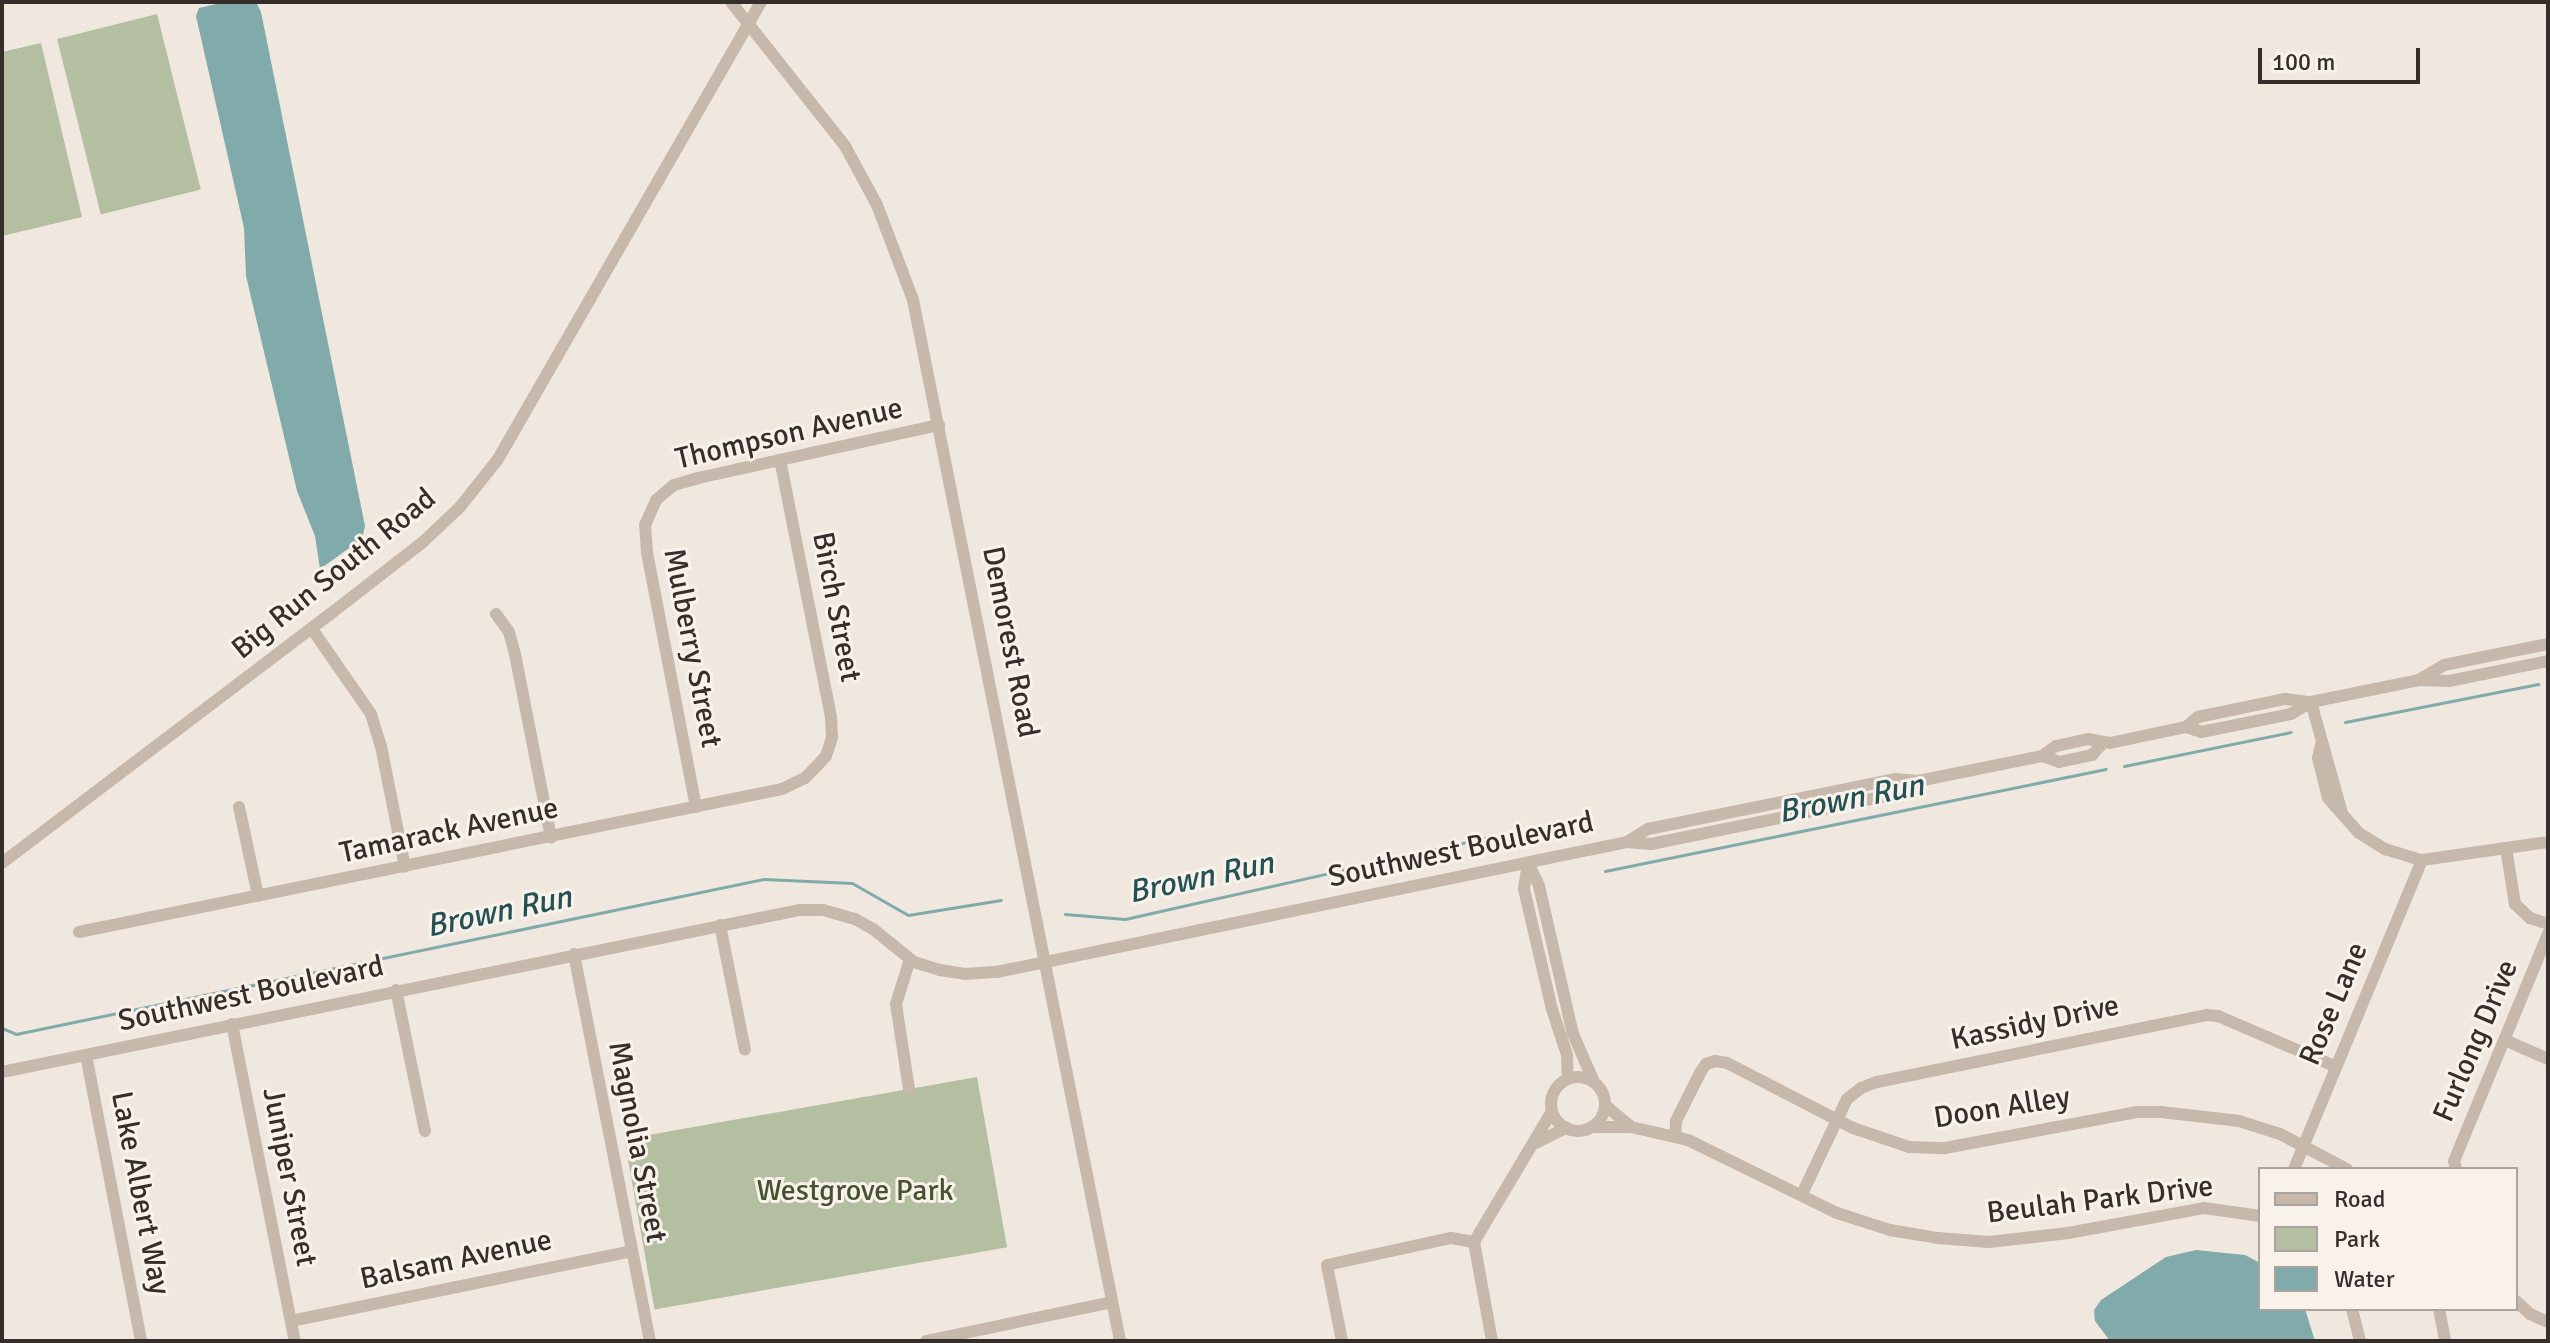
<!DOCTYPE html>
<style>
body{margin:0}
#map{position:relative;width:2550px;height:1343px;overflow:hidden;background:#f0e8df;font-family:Signika,sans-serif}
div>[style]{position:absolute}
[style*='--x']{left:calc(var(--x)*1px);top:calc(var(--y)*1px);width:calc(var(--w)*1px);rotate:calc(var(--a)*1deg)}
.green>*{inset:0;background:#b4bea0;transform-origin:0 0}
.water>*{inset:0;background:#81aaab}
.stream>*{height:3px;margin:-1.5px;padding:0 1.5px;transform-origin:1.5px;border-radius:1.5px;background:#81aaab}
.minor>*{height:12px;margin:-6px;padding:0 6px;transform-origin:6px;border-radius:6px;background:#c7b8ac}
.minor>.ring{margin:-6px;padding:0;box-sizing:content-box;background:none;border:12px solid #c7b8ac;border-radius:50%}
span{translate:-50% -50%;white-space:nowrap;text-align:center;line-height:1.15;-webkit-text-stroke:6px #f8f2eb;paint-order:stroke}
.street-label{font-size:30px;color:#362e2a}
.park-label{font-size:30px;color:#465230}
.water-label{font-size:32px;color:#235154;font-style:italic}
.frame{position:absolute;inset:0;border:4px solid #362e2a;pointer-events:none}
.legend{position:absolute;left:2258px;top:1167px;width:260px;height:144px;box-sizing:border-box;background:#f8f2eb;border:2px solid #aaa49e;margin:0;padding:10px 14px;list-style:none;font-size:24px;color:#362e2a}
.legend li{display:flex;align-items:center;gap:16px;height:40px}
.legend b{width:40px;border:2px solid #aaa49e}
.scale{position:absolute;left:2258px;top:48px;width:162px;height:36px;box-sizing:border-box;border:4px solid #362e2a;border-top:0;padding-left:10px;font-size:24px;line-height:28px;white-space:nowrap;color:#362e2a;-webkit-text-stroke:6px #f8f2eb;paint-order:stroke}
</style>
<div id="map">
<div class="green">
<i style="left:157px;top:14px;width:181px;height:103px;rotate:76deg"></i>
<i style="clip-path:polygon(41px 43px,82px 217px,2px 236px,2px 52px)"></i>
<i style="left:977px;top:1077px;width:173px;height:358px;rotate:80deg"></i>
</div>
<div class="water">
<i style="clip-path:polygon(225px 2px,256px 2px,261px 12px,365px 526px,362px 539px,320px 569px,315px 536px,297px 491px,246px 276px,244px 228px,196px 16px,199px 8px)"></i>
<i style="clip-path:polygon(2196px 1250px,2245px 1255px,2260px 1263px,2260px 1309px,2305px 1309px,2315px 1341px,2110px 1341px,2095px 1321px,2094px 1310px,2101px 1300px,2166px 1257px)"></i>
</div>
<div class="stream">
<i style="--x:2345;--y:722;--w:197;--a:-11.1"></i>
<i style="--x:2124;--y:766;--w:170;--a:-11.5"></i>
<i style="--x:1605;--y:871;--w:511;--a:-11.51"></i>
<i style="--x:1065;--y:914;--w:60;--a:4.8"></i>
<i style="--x:1125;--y:919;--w:369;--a:-12.7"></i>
<i style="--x:2;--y:1028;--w:15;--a:23"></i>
<i style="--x:16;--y:1034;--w:764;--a:-11.71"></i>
<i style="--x:764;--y:879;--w:88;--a:2.6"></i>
<i style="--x:852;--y:883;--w:64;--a:29.7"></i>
<i style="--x:908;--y:915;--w:94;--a:-9.2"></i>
</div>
<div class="minor">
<i style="--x:731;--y:2;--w:184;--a:51.6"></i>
<i style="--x:845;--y:146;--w:67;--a:61.5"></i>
<i style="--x:877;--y:205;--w:102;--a:69.2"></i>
<i style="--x:913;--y:300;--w:1061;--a:78.75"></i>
<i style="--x:496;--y:614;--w:22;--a:54"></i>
<i style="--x:509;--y:632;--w:23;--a:75"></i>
<i style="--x:515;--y:654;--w:187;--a:78.9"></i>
<i style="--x:312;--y:629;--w:103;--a:55.2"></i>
<i style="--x:371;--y:714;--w:34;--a:73"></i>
<i style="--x:381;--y:746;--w:123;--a:78.8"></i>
<i style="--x:2419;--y:680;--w:29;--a:-31"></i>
<i style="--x:2444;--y:665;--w:106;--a:-11.4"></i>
<i style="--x:2311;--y:702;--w:115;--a:74.4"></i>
<i style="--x:2186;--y:727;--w:16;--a:18"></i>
<i style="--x:2201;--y:732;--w:92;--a:-11.3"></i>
<i style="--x:2291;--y:714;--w:23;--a:-31"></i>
<i style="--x:2321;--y:745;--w:13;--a:103"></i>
<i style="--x:2318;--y:758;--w:41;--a:76"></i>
<i style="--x:2328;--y:798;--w:47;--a:48.5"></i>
<i style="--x:2359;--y:833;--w:31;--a:32"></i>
<i style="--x:2385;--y:849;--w:39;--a:17"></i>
<i style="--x:2422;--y:860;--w:127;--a:-8.1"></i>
<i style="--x:2042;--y:756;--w:18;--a:19"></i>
<i style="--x:2059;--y:762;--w:34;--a:-12"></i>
<i style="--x:2092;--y:755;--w:15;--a:-48"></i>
<i style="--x:239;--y:807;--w:91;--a:77.9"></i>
<i style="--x:696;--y:807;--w:260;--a:-100.9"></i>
<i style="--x:647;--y:552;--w:27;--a:-94"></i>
<i style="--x:645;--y:525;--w:27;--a:-66"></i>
<i style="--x:656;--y:500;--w:23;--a:-40"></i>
<i style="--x:674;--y:485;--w:25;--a:-16"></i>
<i style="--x:698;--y:478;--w:247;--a:-12.4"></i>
<i style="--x:1627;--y:842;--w:25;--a:-32"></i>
<i style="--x:1648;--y:829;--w:253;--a:-11.4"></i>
<i style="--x:1896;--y:779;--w:22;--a:5"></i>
<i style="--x:1918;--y:781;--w:126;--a:-11.4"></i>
<i style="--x:2042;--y:756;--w:17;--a:-36"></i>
<i style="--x:2056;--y:746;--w:33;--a:-12"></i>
<i style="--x:2088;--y:739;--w:22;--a:10"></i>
<i style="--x:2110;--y:743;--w:78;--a:-11.9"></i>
<i style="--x:2186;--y:727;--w:16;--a:-40"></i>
<i style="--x:2198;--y:717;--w:89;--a:-11.7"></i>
<i style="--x:2285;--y:699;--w:26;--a:7"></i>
<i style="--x:2311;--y:702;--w:110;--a:-11.5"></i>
<i style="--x:2419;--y:680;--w:30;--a:2"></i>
<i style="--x:2449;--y:681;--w:101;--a:-11.4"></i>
<i style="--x:2506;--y:848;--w:57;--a:80.9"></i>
<i style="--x:2515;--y:904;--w:21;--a:43"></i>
<i style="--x:2530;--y:918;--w:19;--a:18"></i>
<i style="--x:2;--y:863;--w:410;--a:-37.2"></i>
<i style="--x:329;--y:615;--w:119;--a:-37.8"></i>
<i style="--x:423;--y:542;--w:51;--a:-43.4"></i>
<i style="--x:460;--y:507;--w:61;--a:-51.6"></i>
<i style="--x:498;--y:459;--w:527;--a:-60.08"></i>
<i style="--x:1528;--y:863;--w:25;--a:64"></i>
<i style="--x:1539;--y:886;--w:152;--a:77.1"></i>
<i style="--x:1573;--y:1034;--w:52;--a:66.4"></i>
<i style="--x:1528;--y:863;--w:26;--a:99"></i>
<i style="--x:1524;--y:889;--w:123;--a:76.9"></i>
<i style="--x:1552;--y:1009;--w:48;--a:71.9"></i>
<i style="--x:1567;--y:1055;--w:24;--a:88"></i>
<i style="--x:720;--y:925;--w:127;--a:78.7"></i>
<i style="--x:79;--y:932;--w:717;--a:-11.5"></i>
<i style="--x:782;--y:789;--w:25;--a:-26"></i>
<i style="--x:805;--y:778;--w:30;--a:-46"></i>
<i style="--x:826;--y:756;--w:20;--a:-72"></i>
<i style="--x:832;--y:737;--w:20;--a:-93"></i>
<i style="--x:831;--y:717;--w:262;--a:-101.2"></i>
<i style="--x:574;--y:954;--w:394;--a:78.9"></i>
<i style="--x:396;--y:990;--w:144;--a:78.4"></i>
<i style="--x:232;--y:1024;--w:323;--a:78.8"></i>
<i style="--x:2507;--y:1041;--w:45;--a:23.7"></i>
<i style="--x:86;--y:1055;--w:291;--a:79.1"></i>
<i style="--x:2;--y:1072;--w:813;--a:-11.49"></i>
<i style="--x:799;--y:910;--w:24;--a:0"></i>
<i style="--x:823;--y:910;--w:33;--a:16"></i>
<i style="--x:855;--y:919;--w:21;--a:29"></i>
<i style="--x:873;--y:929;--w:53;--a:38.8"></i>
<i style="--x:914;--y:962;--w:27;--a:17"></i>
<i style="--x:940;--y:970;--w:25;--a:9"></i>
<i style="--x:965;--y:974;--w:32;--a:-4"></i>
<i style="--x:997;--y:972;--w:643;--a:-11.66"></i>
<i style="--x:1627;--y:842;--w:24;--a:5"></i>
<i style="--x:1651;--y:844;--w:251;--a:-11.5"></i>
<i style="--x:1897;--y:794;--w:25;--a:-32"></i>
<i class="ring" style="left:1551px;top:1077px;width:42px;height:42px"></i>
<i style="--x:909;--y:1089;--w:86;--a:-98.7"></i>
<i style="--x:896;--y:1004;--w:47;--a:-72.7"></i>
<i style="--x:1605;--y:1105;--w:34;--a:40"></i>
<i style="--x:1592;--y:1127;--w:39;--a:0"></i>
<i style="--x:1631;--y:1127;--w:58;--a:12.8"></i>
<i style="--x:1688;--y:1140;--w:166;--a:26.1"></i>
<i style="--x:1837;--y:1213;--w:56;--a:17.8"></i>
<i style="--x:1890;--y:1230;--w:49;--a:9.5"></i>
<i style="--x:1938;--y:1238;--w:51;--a:4.5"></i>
<i style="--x:1989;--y:1242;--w:80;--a:-6.5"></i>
<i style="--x:2068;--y:1233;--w:138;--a:-10.4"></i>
<i style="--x:2204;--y:1208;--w:57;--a:8.1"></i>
<i style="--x:1675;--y:1137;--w:16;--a:-86"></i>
<i style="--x:1676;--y:1121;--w:54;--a:-63.4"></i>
<i style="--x:1700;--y:1073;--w:11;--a:-56"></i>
<i style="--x:1706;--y:1064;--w:9;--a:-18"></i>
<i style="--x:1715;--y:1061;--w:12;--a:9"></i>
<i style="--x:1727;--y:1063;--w:142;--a:27.3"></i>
<i style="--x:1853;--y:1128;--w:59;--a:18.7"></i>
<i style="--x:1909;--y:1147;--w:36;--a:2"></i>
<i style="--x:1945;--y:1148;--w:196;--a:-10.6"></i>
<i style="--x:2138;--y:1112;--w:23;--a:0"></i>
<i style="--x:2161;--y:1112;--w:79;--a:6.6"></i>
<i style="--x:2239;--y:1121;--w:43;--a:17.6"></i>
<i style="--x:2280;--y:1134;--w:76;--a:27.6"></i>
<i style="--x:1536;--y:1143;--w:34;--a:-27"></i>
<i style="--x:2294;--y:1169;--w:334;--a:-67.5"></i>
<i style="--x:2456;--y:1169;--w:8;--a:-104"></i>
<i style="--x:2454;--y:1161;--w:246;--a:-67.5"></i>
<i style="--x:1802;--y:1194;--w:105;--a:-64.7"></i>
<i style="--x:1847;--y:1099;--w:18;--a:-38"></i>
<i style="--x:1861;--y:1088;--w:17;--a:-21"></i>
<i style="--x:1877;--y:1082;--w:336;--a:-11.5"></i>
<i style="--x:2206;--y:1015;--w:12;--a:5"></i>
<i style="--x:2218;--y:1016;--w:126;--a:23.3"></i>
<i style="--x:2516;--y:1301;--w:19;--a:43"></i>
<i style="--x:2530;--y:1314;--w:20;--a:24"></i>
<i style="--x:2352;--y:1309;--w:33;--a:76"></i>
<i style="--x:2439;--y:1309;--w:33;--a:79"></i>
<i style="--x:291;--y:1321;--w:348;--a:-11.6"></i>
<i style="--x:926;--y:1341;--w:190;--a:-11.8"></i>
<i style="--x:1342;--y:1341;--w:77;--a:-101.2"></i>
<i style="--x:1327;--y:1265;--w:127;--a:-12.3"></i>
<i style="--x:1451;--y:1238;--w:23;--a:10"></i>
<i style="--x:1492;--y:1341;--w:101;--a:-100.3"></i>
<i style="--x:1474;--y:1242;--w:152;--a:-59.2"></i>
</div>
<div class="street-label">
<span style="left:789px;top:434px;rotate:-13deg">Thompson Avenue</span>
<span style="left:334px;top:574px;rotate:-39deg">Big Run South Road</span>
<span style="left:836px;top:607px;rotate:79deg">Birch Street</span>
<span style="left:1010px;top:642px;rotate:79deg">Demorest Road</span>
<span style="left:692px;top:648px;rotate:79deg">Mulberry Street</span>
<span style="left:449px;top:831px;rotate:-12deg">Tamarack Avenue</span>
<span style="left:1461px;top:850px;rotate:-12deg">Southwest Boulevard</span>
<span style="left:251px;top:994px;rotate:-12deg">Southwest Boulevard</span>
<span style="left:2334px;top:1004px;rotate:-67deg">Rose Lane</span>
<span style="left:2035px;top:1023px;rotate:-12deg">Kassidy Drive</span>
<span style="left:2476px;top:1041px;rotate:-67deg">Furlong Drive</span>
<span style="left:2002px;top:1108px;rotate:-9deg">Doon Alley</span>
<span style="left:637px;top:1142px;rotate:79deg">Magnolia Street</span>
<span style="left:289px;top:1177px;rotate:79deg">Juniper Street</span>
<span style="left:140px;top:1193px;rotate:79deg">Lake Albert Way</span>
<span style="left:2100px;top:1200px;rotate:-7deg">Beulah Park Drive</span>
<span style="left:456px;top:1260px;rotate:-12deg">Balsam Avenue</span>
</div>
<div class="park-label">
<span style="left:855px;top:1191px">Westgrove Park</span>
</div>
<div class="water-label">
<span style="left:1851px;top:799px;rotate:-11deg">Brown Run</span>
<span style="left:1201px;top:878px;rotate:-12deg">Brown Run</span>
<span style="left:499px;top:912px;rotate:-12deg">Brown Run</span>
</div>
<div class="frame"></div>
<ul class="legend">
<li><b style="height:10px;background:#c7b8ac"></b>Road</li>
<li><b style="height:22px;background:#b4bea0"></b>Park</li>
<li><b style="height:22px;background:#81aaab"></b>Water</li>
</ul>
<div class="scale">100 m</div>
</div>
